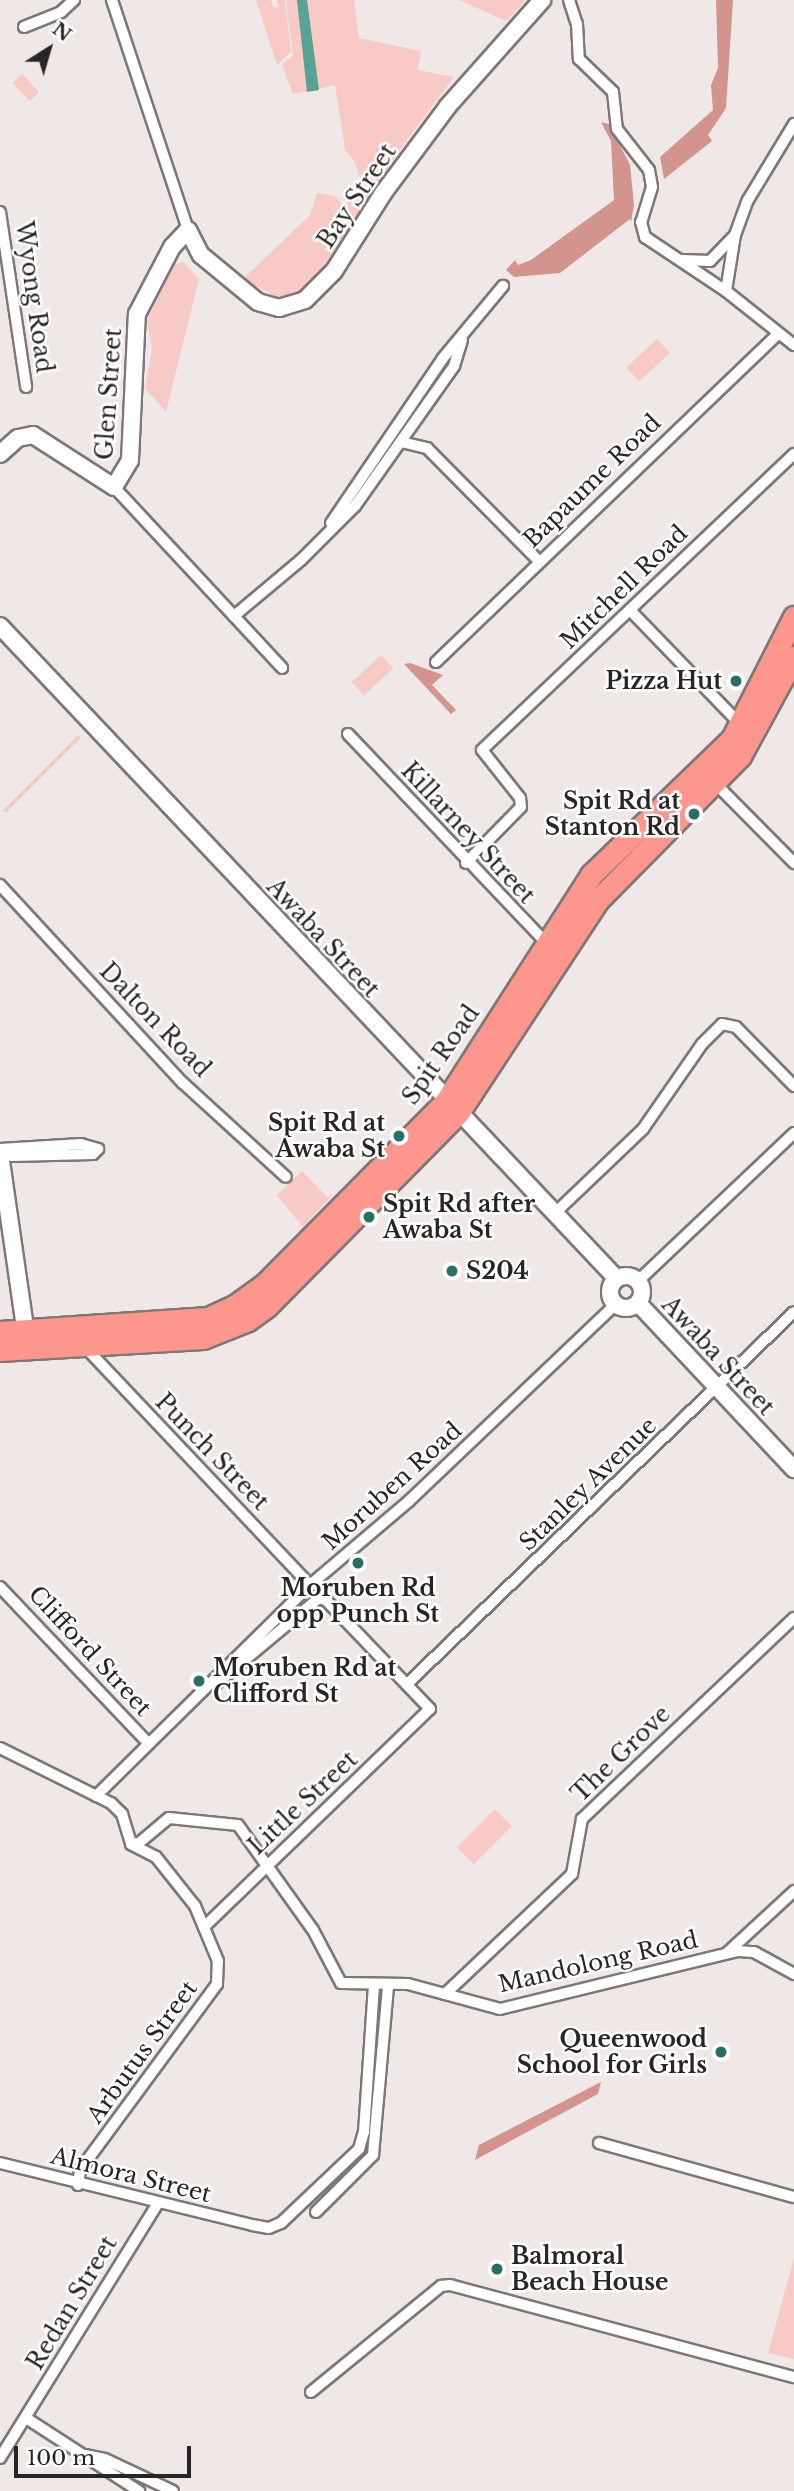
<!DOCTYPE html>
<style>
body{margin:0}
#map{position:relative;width:794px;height:2491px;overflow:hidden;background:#efe8e7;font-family:"Libre Baskerville",serif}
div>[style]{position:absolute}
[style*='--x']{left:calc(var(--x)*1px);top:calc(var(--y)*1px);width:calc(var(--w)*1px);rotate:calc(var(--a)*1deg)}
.green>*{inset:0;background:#f8cac5;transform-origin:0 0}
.forest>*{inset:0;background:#d2948d}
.water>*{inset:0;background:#59a296}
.roads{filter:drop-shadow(2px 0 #7d7776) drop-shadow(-2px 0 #7d7776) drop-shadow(0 2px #7d7776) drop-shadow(0 -2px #7d7776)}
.street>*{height:10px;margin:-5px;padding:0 5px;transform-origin:5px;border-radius:5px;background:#fff}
.secondary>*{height:16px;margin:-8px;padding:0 8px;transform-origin:8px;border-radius:8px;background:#fff}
.secondary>.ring{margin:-8px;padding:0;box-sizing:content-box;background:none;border:16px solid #fff;border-radius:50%}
.highway>*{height:21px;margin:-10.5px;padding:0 10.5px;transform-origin:10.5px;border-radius:10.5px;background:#fd968d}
.dots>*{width:19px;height:19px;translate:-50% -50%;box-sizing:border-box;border:4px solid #fff;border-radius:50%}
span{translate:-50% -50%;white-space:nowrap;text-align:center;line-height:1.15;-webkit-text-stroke:5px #fff;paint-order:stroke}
.street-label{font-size:23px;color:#282525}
.poi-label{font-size:23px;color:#282525;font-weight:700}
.right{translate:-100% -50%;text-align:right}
.left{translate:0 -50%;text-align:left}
.north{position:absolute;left:14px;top:14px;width:70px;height:70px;-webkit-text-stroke:5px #fff;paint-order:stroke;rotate:37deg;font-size:19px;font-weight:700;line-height:28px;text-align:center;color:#282525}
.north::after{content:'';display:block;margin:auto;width:24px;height:32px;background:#282525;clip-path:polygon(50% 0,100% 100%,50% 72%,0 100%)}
.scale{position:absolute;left:14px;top:2446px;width:177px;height:32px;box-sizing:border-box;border:4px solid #282525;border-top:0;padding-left:9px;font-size:21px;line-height:24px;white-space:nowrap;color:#282525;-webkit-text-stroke:5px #fff;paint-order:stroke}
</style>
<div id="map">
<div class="green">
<i style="clip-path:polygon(256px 0,271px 0,273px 7px,278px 7px,277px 0,285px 0,291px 52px,277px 65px)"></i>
<i style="clip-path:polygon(286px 0,354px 0,359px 38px,421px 51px,418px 70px,454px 77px,404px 144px,316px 278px,303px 293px,277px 297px,243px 279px,310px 215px,317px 193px,335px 196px,344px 206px,363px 187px,355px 162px,345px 150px,335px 85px,293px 94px,282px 65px,293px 55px)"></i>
<i style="clip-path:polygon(459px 0,526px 0,506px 21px)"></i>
<i style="left:22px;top:74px;width:25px;height:13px;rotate:47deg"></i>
<i style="clip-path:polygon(183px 262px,199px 279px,166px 412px,145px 388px,152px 349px,147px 320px,174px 265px)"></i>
<i style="left:657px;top:339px;width:19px;height:42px;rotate:47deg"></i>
<i style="left:381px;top:655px;width:18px;height:40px;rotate:47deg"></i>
<i style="left:78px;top:735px;width:4px;height:106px;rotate:45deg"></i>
<i style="clip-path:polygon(302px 1171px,327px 1197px,332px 1195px,303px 1227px,277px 1195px)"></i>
<i style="left:495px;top:1809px;width:24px;height:54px;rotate:45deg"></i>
<i style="clip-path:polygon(794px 2258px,794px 2359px,768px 2353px)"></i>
</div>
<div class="forest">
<i style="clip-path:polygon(716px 0,733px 0,726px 108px,708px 135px,712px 141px,664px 179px,660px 157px,713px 110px,711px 85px,718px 68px)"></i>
<i style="clip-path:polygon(601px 122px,609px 124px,630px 165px,634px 205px,631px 222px,630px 219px,560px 273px,514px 277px,506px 270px,515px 260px,518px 265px,531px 260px,614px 200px,611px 141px)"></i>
<i style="clip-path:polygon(410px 663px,443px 675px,432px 685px,456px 710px,451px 714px,404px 664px)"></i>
<i style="clip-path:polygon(601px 2082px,598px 2094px,475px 2160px,479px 2145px)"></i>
</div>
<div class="water">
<i style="clip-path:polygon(297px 0,307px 0,319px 90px,307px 92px)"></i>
</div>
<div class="roads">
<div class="street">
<i style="--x:112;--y:0;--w:242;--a:71.7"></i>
<i style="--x:569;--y:0;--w:25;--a:72"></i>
<i style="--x:577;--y:24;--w:35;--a:87"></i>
<i style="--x:579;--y:59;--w:47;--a:44.1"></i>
<i style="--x:613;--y:92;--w:37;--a:84"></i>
<i style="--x:617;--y:129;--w:52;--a:52"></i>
<i style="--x:649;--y:170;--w:17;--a:80"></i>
<i style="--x:652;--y:187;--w:37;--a:107"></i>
<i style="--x:641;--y:222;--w:16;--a:75"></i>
<i style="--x:645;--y:237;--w:97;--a:33.7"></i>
<i style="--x:726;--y:291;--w:87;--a:38.5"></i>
<i style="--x:24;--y:27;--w:40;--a:-22"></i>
<i style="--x:61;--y:12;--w:18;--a:-43"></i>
<i style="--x:0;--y:212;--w:177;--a:81.5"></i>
<i style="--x:683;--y:260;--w:27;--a:2"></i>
<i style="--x:710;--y:261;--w:33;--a:-46"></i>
<i style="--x:726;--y:291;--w:57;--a:-80.9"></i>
<i style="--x:735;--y:235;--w:37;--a:-70"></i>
<i style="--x:748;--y:200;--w:89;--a:-58.8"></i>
<i style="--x:401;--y:442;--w:27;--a:13"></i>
<i style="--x:427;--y:448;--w:159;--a:45.3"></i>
<i style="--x:114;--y:487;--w:247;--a:47.1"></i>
<i style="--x:331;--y:523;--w:199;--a:-55.8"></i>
<i style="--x:443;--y:358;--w:94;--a:-50.2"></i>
<i style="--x:630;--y:610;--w:160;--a:46"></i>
<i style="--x:234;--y:616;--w:87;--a:-39.9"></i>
<i style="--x:301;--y:560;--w:76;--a:-45"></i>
<i style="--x:355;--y:506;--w:171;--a:-54.7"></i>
<i style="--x:454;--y:366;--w:27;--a:-73"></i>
<i style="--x:436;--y:662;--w:475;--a:-43.8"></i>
<i style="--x:348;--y:734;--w:291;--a:46.5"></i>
<i style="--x:712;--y:780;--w:117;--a:45.3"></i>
<i style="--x:466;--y:863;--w:78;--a:-45.5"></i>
<i style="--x:521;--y:807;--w:9;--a:-96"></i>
<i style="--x:520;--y:798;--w:61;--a:-128.4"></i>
<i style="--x:482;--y:750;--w:430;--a:-43.5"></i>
<i style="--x:0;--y:885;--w:270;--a:47.3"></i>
<i style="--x:183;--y:1083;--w:139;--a:42.4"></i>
<i style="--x:0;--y:1149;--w:81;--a:-3.5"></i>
<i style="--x:81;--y:1144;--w:18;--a:16"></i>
<i style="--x:98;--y:1149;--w:7;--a:135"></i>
<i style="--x:93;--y:1154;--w:81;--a:178.6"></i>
<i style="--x:12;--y:1156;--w:13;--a:-153"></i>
<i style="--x:554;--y:1214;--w:123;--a:-43.7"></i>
<i style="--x:643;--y:1129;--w:103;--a:-55.2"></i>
<i style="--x:702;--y:1044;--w:28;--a:-45"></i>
<i style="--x:722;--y:1024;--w:14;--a:12"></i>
<i style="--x:736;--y:1027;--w:83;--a:45.5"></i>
<i style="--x:638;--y:1281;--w:215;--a:-43.5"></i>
<i style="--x:85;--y:1347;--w:328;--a:46.6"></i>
<i style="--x:0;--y:1587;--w:216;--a:46.5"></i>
<i style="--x:408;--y:1683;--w:535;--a:-43.86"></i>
<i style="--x:0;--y:1748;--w:124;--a:26.4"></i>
<i style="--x:111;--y:1803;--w:16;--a:45"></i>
<i style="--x:122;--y:1814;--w:31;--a:73"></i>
<i style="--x:96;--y:1796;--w:301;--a:-44.6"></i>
<i style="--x:310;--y:1585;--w:130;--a:-40.3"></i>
<i style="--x:409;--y:1501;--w:286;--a:-43.6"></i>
<i style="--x:131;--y:1844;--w:8;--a:-7"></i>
<i style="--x:139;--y:1843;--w:39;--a:-40"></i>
<i style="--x:169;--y:1818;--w:69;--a:5.8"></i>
<i style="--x:238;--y:1825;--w:129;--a:54.5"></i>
<i style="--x:313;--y:1930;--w:60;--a:62.2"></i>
<i style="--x:341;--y:1983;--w:67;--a:0.9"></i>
<i style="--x:408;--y:1984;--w:95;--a:15.2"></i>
<i style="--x:500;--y:2009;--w:245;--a:-13.7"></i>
<i style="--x:738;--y:1951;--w:16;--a:4"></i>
<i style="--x:754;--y:1952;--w:46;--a:28.8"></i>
<i style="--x:204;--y:1927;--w:314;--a:-44"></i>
<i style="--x:430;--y:1709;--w:151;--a:-133.7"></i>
<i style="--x:326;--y:1600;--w:7;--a:-164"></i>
<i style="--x:319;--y:1598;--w:133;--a:140.2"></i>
<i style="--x:728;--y:1952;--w:90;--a:-42.7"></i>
<i style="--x:445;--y:1994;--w:175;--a:-43.4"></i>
<i style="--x:572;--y:1874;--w:56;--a:-79.7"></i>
<i style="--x:582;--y:1819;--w:292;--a:-43.5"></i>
<i style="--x:599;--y:2143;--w:202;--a:15.5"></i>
<i style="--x:0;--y:2163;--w:260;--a:13.8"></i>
<i style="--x:252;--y:2225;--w:17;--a:10"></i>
<i style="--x:269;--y:2228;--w:13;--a:-23"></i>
<i style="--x:281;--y:2223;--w:108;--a:-43.5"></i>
<i style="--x:359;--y:2149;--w:18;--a:-74"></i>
<i style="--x:364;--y:2132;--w:146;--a:-86.1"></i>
<i style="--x:78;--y:2185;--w:15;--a:-82"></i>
<i style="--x:80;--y:2170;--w:231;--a:-53.6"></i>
<i style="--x:217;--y:1984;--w:23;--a:-88"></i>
<i style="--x:218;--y:1961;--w:60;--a:-112.7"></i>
<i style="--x:195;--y:1906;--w:63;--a:-128.5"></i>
<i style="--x:156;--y:1857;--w:28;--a:-153"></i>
<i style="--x:316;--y:2212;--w:81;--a:-45"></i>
<i style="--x:373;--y:2155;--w:170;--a:-84.9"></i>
<i style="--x:311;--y:2392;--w:168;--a:-39.2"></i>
<i style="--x:441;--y:2286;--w:9;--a:-6"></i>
<i style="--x:450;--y:2285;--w:356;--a:15"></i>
<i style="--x:26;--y:2418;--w:135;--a:32.9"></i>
<i style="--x:85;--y:2455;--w:20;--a:11"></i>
<i style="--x:105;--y:2459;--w:75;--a:25.2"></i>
<i style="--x:0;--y:2458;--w:298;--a:-58.2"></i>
</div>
<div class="secondary">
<i style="--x:0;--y:454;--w:24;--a:-42"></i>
<i style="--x:18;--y:438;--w:15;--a:-11"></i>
<i style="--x:33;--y:435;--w:96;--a:32.7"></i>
<i style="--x:114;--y:487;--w:31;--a:-59"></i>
<i style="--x:130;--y:460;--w:146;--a:-87.3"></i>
<i style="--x:137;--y:314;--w:76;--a:-62.4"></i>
<i style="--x:172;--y:247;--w:23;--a:-47"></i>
<i style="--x:188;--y:230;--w:28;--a:63"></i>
<i style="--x:201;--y:255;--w:74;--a:39.5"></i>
<i style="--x:258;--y:302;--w:22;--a:16"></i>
<i style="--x:279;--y:308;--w:27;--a:-17"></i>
<i style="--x:305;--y:300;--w:41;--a:-45"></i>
<i style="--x:334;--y:271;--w:93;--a:-57.7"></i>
<i style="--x:384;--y:192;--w:107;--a:-53.3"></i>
<i style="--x:448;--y:106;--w:142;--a:-48.4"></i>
<i style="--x:0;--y:626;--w:898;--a:46.62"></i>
<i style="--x:0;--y:1154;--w:189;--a:81.8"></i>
<i class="ring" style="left:610px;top:1276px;width:16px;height:16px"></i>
<i style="--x:638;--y:1303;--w:228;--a:46.8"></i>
</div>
<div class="highway">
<i style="--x:0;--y:1332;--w:208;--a:-3.9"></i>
<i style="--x:208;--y:1318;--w:31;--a:-25"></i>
<i style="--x:236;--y:1305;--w:37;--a:-36"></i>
<i style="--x:266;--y:1283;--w:256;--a:-45.3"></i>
<i style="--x:446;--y:1101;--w:269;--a:-57.3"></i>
<i style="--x:591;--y:875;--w:196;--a:-44"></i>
<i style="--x:732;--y:739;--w:137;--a:-63.1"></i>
<i style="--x:0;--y:1350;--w:203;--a:-3.4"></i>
<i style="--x:203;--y:1338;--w:48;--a:-21.8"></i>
<i style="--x:248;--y:1320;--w:22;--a:-36"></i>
<i style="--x:266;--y:1307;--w:273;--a:-45.3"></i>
<i style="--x:458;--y:1113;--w:255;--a:-56.7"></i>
<i style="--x:598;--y:900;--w:202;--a:-45.4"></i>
<i style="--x:740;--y:756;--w:113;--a:-61.4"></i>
</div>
</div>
<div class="dots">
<i style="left:736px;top:681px;background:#286f65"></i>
<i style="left:694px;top:814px;background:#286f65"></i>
<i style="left:399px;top:1136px;background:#286f65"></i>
<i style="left:369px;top:1217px;background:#286f65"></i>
<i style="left:452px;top:1271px;background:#286f65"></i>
<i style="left:358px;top:1563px;background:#286f65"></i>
<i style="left:199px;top:1681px;background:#286f65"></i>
<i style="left:721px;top:2052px;background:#286f65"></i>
<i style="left:497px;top:2269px;background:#286f65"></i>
</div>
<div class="street-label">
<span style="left:357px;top:196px;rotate:-56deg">Bay Street</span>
<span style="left:34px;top:297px;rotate:82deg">Wyong Road</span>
<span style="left:109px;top:394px;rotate:-86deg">Glen Street</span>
<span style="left:592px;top:481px;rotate:-44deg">Bapaume Road</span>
<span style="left:624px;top:587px;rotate:-44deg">Mitchell Road</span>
<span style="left:468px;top:833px;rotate:47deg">Killarney Street</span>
<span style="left:323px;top:938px;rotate:47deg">Awaba Street</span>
<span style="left:155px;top:1020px;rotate:46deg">Dalton Road</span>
<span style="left:441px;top:1055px;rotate:-55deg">Spit Road</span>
<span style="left:718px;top:1356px;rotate:47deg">Awaba Street</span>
<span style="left:212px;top:1452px;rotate:46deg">Punch Street</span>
<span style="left:588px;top:1484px;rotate:-44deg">Stanley Avenue</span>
<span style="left:392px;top:1486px;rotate:-42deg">Moruben Road</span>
<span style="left:90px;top:1651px;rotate:47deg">Clifford Street</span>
<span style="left:621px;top:1754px;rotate:-44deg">The Grove</span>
<span style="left:303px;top:1803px;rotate:-43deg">Little Street</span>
<span style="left:598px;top:1962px;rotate:-13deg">Mandolong Road</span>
<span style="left:142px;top:2052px;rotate:-54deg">Arbutus Street</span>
<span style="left:131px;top:2175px;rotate:14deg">Almora Street</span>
<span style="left:72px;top:2303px;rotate:-59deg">Redan Street</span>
</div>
<div class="poi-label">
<span class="right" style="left:722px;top:681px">Pizza Hut</span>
<span class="right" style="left:680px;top:814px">Spit Rd at<br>Stanton Rd</span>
<span class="right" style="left:385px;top:1136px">Spit Rd at<br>Awaba St</span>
<span class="left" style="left:383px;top:1217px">Spit Rd after<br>Awaba St</span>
<span class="left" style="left:466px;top:1271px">S204</span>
<span style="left:358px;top:1601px">Moruben Rd<br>opp Punch St</span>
<span class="left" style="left:213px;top:1681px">Moruben Rd at<br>Clifford St</span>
<span class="right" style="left:707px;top:2052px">Queenwood<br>School for Girls</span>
<span class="left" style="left:511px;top:2269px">Balmoral<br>Beach House</span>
</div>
<div class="north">N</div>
<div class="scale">100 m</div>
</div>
